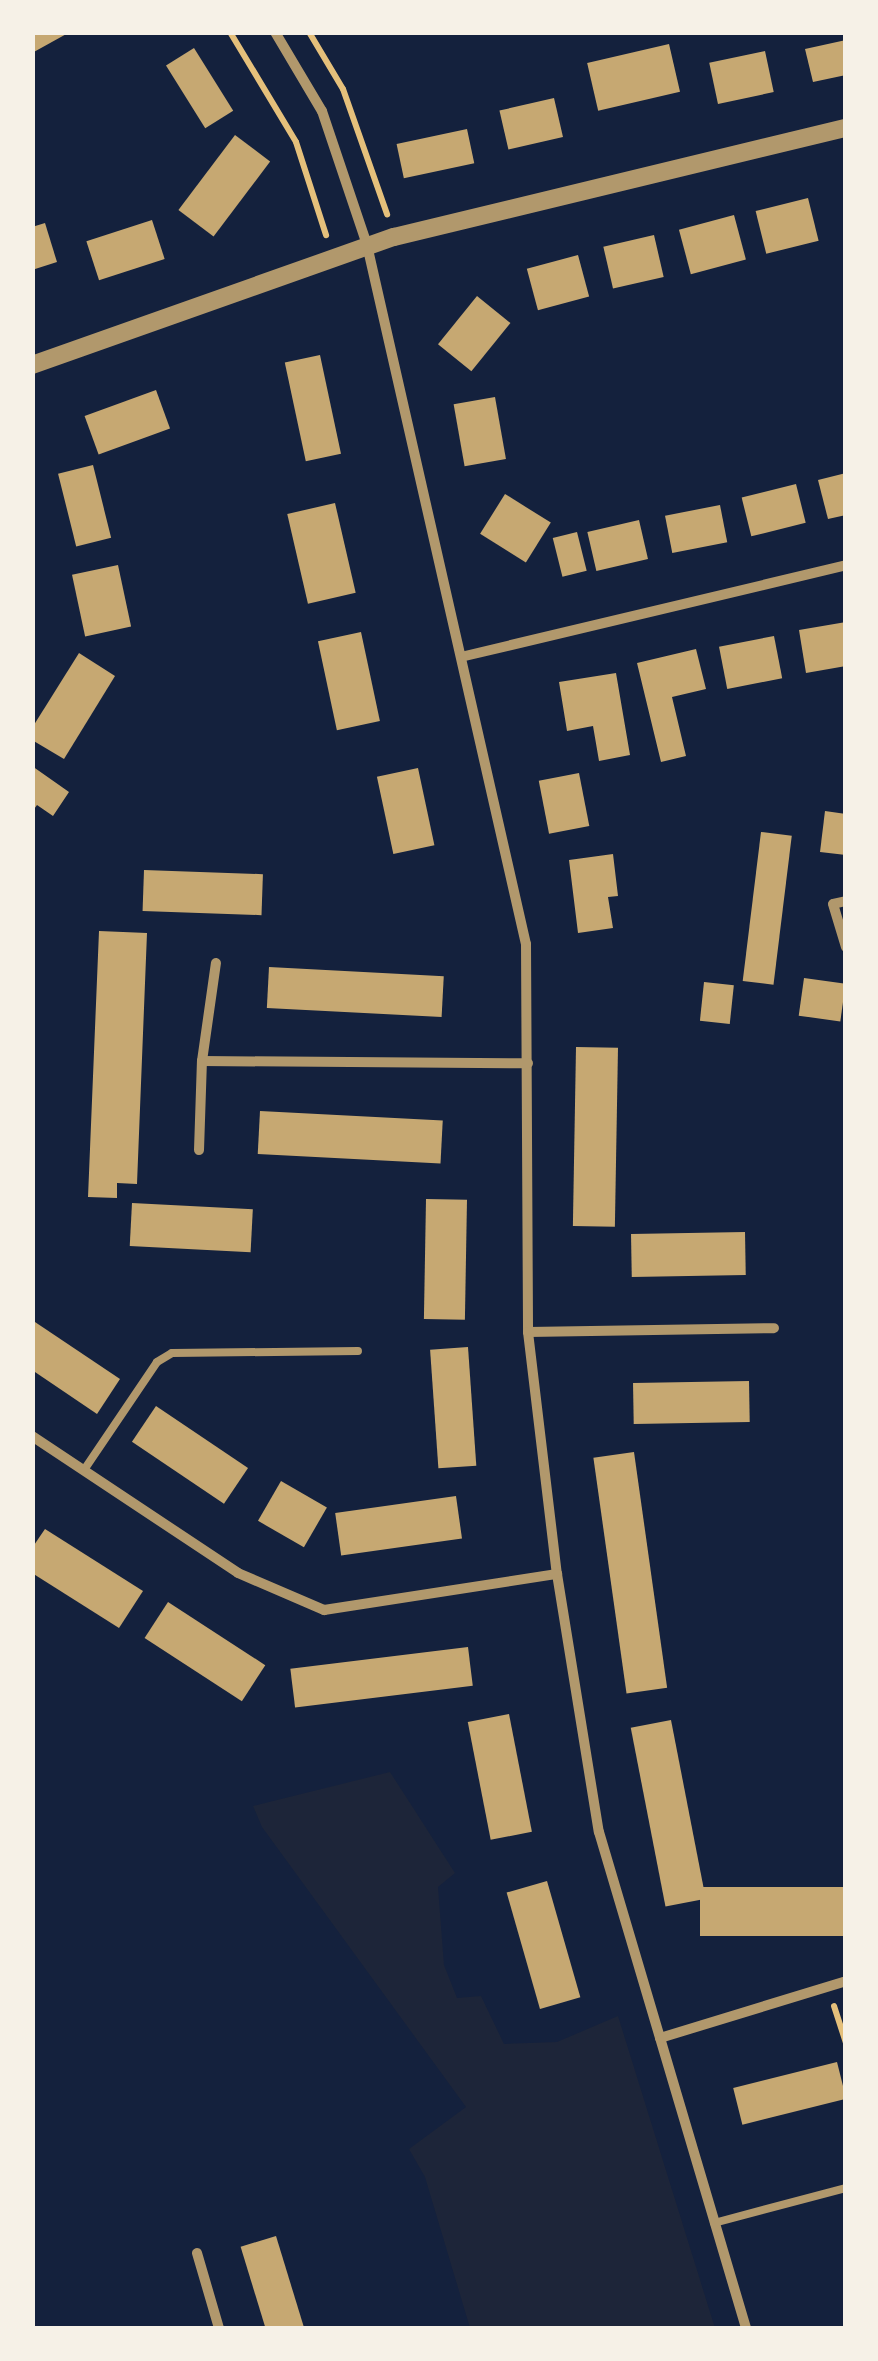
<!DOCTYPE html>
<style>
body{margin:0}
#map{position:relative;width:878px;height:2361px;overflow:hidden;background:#14213d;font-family:"Golos Text",sans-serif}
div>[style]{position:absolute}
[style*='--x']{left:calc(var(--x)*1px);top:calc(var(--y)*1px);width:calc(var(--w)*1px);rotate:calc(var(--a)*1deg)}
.green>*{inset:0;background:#1d2539}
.building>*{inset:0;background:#c6a872;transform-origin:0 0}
.path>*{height:6px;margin:-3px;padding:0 3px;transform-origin:3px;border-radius:3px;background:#e5c07b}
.service>*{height:8px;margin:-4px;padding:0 4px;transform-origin:4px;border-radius:4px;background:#b1986c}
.minor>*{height:10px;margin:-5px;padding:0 5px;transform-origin:5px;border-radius:5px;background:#b1986c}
.tertiary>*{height:18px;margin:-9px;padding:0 9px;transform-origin:9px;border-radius:9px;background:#b1986c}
span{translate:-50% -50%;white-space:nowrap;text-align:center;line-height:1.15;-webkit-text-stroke:8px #f6f1e7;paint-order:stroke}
.frame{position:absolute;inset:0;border:35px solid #f6f1e7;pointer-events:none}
</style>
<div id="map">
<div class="green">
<i style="clip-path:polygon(390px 1772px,455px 1873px,438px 1887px,444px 1965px,457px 1998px,481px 1996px,504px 2044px,557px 2042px,618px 2016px,715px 2328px,470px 2328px,425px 2177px,409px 2149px,466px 2107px,262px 1827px,253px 1806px)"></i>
</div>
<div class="building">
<i style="clip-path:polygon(32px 32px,70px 32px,32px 53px)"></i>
<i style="clip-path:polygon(846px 40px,846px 75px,813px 82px,805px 49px)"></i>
<i style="left:669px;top:44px;width:49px;height:84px;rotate:77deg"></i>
<i style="left:194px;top:48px;width:74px;height:33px;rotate:58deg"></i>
<i style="left:765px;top:51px;width:42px;height:57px;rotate:78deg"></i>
<i style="left:554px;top:98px;width:40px;height:56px;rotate:77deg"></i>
<i style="left:467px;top:129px;width:35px;height:72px;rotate:78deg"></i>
<i style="left:235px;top:135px;width:44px;height:94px;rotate:37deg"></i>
<i style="left:808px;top:198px;width:44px;height:54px;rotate:76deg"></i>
<i style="left:734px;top:215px;width:46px;height:57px;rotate:75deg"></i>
<i style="left:152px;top:220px;width:41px;height:69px;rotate:72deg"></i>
<i style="clip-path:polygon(45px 223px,57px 262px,32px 270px,32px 227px)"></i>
<i style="left:654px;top:235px;width:43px;height:52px;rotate:77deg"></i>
<i style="left:578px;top:255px;width:43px;height:53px;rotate:75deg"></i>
<i style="left:477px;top:296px;width:43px;height:62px;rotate:39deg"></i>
<i style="left:320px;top:355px;width:101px;height:36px;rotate:78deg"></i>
<i style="left:156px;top:390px;width:41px;height:76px;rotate:70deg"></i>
<i style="left:495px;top:397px;width:63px;height:42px;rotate:80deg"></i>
<i style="left:93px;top:465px;width:75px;height:36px;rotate:76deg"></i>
<i style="clip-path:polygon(846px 473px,846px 515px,828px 519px,818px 480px)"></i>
<i style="left:796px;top:484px;width:40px;height:56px;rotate:76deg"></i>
<i style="left:505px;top:494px;width:54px;height:47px;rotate:32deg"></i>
<i style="left:335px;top:503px;width:92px;height:49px;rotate:77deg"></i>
<i style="left:720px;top:505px;width:38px;height:56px;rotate:79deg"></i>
<i style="left:639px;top:520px;width:40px;height:53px;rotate:77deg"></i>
<i style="left:577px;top:532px;width:40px;height:25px;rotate:76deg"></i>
<i style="left:118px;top:565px;width:63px;height:47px;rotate:78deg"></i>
<i style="clip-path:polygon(846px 622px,846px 666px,806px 673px,799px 630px)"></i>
<i style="left:361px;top:632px;width:91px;height:44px;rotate:78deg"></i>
<i style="left:774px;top:636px;width:43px;height:56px;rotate:79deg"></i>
<i style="clip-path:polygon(696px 649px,706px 689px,672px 697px,686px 756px,661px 762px,637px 663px)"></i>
<i style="clip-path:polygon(79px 653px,115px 676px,64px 759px,32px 740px,32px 728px)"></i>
<i style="clip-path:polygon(616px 673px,630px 755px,599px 761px,593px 726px,567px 731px,559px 682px)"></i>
<i style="clip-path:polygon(32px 766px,69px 792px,53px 816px,37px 805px,32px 812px)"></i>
<i style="left:418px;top:768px;width:79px;height:42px;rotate:78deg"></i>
<i style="left:579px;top:773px;width:54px;height:41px;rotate:79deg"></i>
<i style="clip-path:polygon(825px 811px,846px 814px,846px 855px,820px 852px)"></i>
<i style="left:761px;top:832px;width:31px;height:150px;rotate:7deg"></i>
<i style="clip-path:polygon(613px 854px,618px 896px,608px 897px,613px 928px,578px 933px,569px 860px)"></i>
<i style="left:144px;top:870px;width:119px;height:41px;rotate:2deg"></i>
<i style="clip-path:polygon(99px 931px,147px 933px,137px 1184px,117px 1183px,117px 1198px,88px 1197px)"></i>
<i style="left:269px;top:967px;width:175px;height:41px;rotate:3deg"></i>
<i style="left:804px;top:978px;width:42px;height:38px;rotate:8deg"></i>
<i style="left:704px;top:982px;width:30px;height:39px;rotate:6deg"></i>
<i style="left:576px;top:1047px;width:42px;height:179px;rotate:1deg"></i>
<i style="left:260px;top:1111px;width:183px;height:43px;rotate:3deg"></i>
<i style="left:426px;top:1199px;width:41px;height:120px;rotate:1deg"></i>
<i style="left:132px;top:1203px;width:121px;height:43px;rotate:3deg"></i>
<i style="left:745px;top:1232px;width:43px;height:114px;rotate:89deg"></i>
<i style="clip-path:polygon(32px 1320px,120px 1379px,97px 1414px,32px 1370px)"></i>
<i style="left:468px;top:1347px;width:119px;height:38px;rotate:86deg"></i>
<i style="left:749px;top:1381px;width:41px;height:116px;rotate:89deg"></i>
<i style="left:156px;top:1406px;width:111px;height:43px;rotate:34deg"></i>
<i style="left:634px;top:1452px;width:238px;height:41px;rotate:82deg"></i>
<i style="left:281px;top:1481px;width:53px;height:46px;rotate:30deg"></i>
<i style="left:456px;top:1496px;width:43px;height:122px;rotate:82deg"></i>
<i style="clip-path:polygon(45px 1529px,143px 1591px,119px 1628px,32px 1573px,32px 1548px)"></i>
<i style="left:168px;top:1602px;width:116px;height:43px;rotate:33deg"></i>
<i style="left:468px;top:1647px;width:39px;height:179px;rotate:83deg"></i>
<i style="left:509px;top:1714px;width:120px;height:42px;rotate:79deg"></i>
<i style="left:671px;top:1720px;width:182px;height:41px;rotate:79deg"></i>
<i style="left:547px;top:1881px;width:121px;height:42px;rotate:74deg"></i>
<i style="left:846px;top:1887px;width:49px;height:146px;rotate:90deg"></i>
<i style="left:837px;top:2062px;width:38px;height:107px;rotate:76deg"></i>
<i style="left:276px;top:2236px;width:96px;height:37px;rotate:73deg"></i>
</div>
<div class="path">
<i style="--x:230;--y:32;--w:128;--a:59"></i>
<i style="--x:296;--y:142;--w:98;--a:72.1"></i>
<i style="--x:309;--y:32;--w:66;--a:59.2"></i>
<i style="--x:343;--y:89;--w:133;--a:70.6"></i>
<i style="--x:834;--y:2006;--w:40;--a:72"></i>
</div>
<div class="service">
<i style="--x:84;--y:1470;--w:130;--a:-55.9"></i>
<i style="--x:157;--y:1362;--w:17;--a:-31"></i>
<i style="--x:172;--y:1353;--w:186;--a:-0.6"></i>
<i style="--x:714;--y:2223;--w:137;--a:-14.9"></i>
</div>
<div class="minor">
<i style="--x:275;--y:32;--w:92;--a:59.3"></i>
<i style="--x:322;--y:111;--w:141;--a:71.4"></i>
<i style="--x:367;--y:245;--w:717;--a:77.19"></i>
<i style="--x:526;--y:944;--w:388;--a:89.7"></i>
<i style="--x:528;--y:1332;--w:244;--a:83.2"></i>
<i style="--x:557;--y:1574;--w:261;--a:80.8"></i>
<i style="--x:599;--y:1832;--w:517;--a:73.49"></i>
<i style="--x:465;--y:656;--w:392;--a:-13.4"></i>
<i style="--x:846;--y:901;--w:13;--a:167"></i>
<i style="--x:833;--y:904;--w:45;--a:73.2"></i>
<i style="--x:202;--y:1061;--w:326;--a:0.4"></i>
<i style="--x:199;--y:1150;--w:89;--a:-88.1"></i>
<i style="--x:202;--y:1061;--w:99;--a:-81.9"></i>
<i style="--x:528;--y:1332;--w:246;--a:-0.9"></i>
<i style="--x:32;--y:1436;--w:247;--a:33.6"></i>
<i style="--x:238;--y:1573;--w:94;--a:23.3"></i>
<i style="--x:324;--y:1610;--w:236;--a:-8.8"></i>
<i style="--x:660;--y:2038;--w:195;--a:-17"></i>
<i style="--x:197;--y:2253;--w:78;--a:73.7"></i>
</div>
<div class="tertiary">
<i style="--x:32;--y:365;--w:384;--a:-19.5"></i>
<i style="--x:394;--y:237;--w:465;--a:-13.6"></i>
</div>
<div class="frame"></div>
</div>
